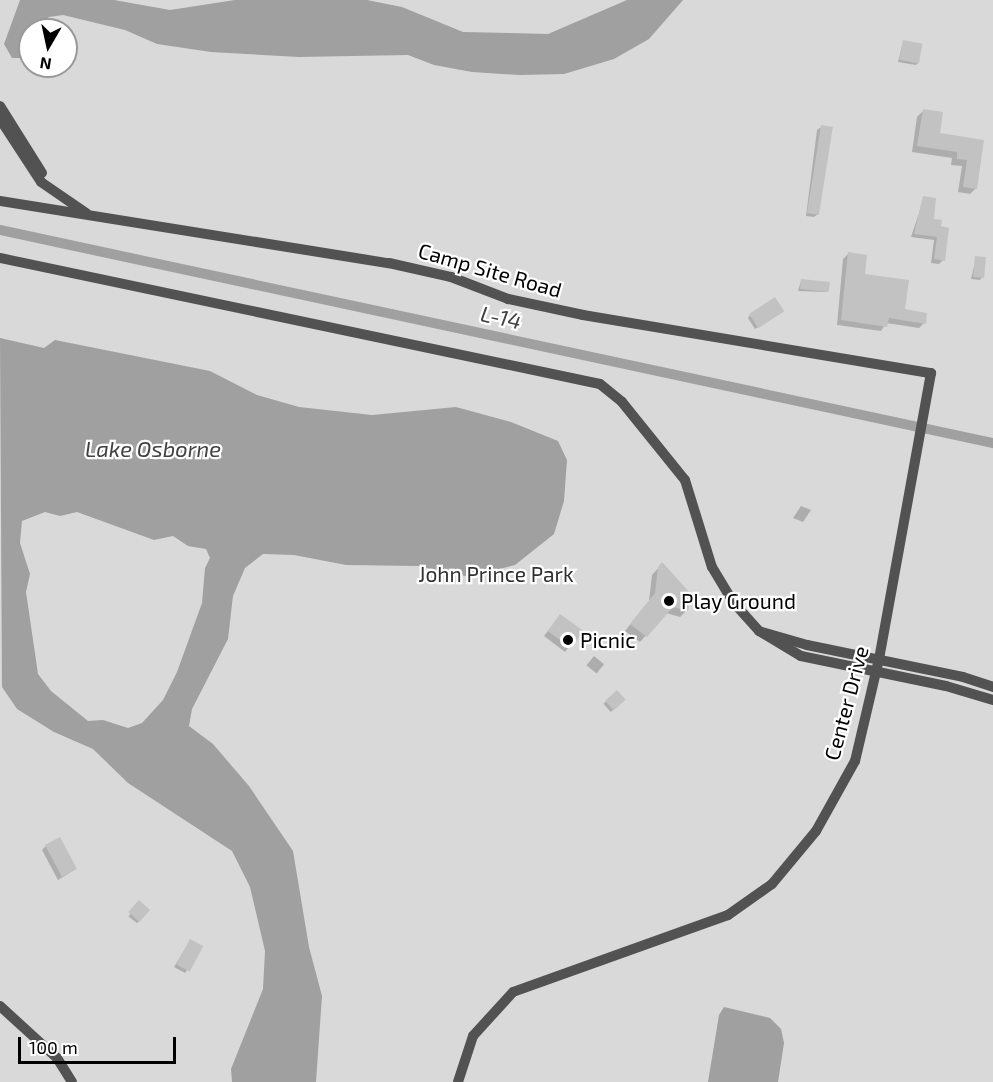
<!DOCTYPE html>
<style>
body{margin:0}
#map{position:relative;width:993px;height:1082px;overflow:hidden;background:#fff;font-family:"Exo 2",sans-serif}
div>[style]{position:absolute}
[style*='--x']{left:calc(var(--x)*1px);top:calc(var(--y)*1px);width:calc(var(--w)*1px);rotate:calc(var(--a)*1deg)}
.green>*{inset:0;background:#d9d9d9}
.water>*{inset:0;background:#a0a0a0}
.shadow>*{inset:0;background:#0003;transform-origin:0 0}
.canal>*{height:10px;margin:-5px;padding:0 5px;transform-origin:5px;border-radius:5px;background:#a0a0a0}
.building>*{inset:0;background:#c2c2c2;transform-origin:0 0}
.street>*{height:10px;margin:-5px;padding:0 5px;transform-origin:5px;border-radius:5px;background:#525252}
.dots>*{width:16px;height:16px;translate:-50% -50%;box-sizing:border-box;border:3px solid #fff;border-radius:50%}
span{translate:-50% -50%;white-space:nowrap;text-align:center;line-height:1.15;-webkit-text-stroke:4.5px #fff;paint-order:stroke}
.street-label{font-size:21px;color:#000}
.park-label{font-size:21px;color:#303030}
.poi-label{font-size:21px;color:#000}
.left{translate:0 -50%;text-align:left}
.water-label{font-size:22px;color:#414141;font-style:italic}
.north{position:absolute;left:18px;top:18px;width:60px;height:60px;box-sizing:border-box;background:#fff;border:2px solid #999;border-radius:50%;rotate:189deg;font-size:16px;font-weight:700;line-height:24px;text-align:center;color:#000}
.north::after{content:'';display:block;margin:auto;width:21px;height:27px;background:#000;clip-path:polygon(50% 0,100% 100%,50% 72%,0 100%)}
.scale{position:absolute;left:18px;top:1037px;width:158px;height:27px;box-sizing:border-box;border:3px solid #000;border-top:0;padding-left:8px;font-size:18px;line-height:21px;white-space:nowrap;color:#000;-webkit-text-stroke:4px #fff;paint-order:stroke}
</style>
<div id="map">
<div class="green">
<i style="clip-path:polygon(evenodd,0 0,993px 0,993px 1082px,0 1082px,0 0,30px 30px,66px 30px,66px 66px,30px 66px,30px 30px)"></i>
</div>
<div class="water">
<i style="clip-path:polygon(20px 0,114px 0,170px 10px,235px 0,367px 0,402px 7px,463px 32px,548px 34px,627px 0,683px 0,649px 39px,614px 59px,564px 74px,520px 75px,472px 72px,434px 65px,408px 55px,299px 57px,211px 52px,157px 44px,125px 30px,63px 15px,49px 17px,35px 30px,30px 30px,30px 49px,24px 58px,12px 58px,4px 44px)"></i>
<i style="clip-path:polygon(evenodd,0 338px,44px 348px,55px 340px,210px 371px,257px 395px,299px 407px,372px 415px,456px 407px,511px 422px,558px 441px,567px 460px,564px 501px,554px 534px,515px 565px,470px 577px,418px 566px,346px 565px,294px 555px,263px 554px,245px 568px,233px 596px,228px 639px,192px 709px,189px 726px,213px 744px,249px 786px,293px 851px,309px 947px,322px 996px,316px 1082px,232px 1082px,231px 1069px,263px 989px,265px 951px,250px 887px,232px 851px,128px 783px,93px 749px,54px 732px,17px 709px,2px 687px,0 338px,45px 512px,60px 516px,77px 512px,154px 540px,173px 536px,188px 546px,206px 549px,210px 558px,205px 568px,202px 603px,177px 672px,163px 700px,142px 723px,128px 728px,103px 720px,88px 721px,51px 691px,38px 674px,26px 592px,30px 574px,20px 543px,22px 521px,45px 512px)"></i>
<i style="clip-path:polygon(724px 1007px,770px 1018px,781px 1029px,784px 1043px,778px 1082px,708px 1082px,719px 1015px)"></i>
</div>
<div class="shadow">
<i style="clip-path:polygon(903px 42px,919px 62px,916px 65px,898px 62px)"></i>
<i style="clip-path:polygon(923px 111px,938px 135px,982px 141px,976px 188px,970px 194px,958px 192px,962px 166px,951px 165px,952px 158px,912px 152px,917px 117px)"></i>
<i style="clip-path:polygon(821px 127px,818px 214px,814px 217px,806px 216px,817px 130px)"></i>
<i style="clip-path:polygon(924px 198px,932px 220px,940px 222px,943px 260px,939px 264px,931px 263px,934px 240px,911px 237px)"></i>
<i style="clip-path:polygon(848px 254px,863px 276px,903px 311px,924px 323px,919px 328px,886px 323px,881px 331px,837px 325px,843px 259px)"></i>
<i style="clip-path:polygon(976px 258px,982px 277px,980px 280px,971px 279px)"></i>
<i style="clip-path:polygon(801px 281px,827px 292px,798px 291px)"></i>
<i style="clip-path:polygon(779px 313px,755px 329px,748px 318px,750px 315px)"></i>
<i style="clip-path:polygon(801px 506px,811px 510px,803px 522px,793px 518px)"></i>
<i style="clip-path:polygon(662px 564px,689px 594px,686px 611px,680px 617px,666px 613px,640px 642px,625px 631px,649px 601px,652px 575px)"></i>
<i style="clip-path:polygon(556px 621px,581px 631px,565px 652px,544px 636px)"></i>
<i style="left:594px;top:656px;width:13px;height:12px;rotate:39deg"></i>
<i style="left:617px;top:692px;width:11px;height:18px;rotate:49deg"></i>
<i style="clip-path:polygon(46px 846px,76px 869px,58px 880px,42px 850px)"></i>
<i style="left:139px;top:903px;width:11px;height:17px;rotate:38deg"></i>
<i style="clip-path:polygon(188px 944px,187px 970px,185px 973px,174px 967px)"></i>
</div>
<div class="canal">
<i style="--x:0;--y:230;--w:1016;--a:12.11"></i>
</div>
<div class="building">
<i style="left:903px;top:40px;width:20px;height:20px;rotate:11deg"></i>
<i style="clip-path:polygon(923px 109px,943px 112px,940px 133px,984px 140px,977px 189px,963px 187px,967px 160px,957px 159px,957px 152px,917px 146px)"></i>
<i style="left:821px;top:125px;width:12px;height:89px;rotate:9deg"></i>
<i style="clip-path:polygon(923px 196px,936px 198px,934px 219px,942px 220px,941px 226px,949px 228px,945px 261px,934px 259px,937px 237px,914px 234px)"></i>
<i style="clip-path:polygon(848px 252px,867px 255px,865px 274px,909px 280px,905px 309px,927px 313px,926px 324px,889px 318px,887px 327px,841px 320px)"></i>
<i style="left:975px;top:256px;width:11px;height:21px;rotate:5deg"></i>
<i style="left:801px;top:279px;width:29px;height:10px;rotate:6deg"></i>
<i style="left:775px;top:297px;width:17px;height:31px;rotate:57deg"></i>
<i style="clip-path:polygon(662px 562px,691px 594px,688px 611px,673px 607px,647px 637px,630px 624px,655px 593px,658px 567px)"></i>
<i style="left:560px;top:614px;width:29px;height:21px;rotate:36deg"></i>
<i style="left:617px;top:690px;width:13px;height:16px;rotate:48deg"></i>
<i style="left:60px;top:837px;width:36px;height:17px;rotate:62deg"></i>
<i style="left:139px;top:900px;width:15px;height:16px;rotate:42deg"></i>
<i style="left:190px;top:939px;width:15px;height:29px;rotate:28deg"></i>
</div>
<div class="street">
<i style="--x:0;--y:106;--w:79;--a:57.9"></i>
<i style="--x:0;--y:119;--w:75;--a:56.9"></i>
<i style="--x:41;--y:182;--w:55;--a:34.6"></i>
<i style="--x:0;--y:201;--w:394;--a:9.1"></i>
<i style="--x:389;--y:263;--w:64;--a:12.7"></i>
<i style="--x:451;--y:277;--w:61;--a:21.1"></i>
<i style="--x:508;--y:299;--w:77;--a:12"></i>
<i style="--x:583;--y:315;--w:353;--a:9.5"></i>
<i style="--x:931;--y:373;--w:291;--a:100.3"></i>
<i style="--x:879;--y:659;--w:105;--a:103.2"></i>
<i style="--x:855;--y:761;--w:80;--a:119.1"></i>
<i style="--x:816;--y:831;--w:69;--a:129.7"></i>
<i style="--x:772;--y:884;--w:54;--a:144.8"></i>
<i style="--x:728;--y:915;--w:228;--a:160.3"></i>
<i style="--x:513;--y:992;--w:59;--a:132.3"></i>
<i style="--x:473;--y:1036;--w:48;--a:108.1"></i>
<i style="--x:0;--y:258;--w:613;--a:11.86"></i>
<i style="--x:600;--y:384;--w:28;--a:39"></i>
<i style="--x:622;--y:402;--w:100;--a:51.1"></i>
<i style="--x:685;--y:480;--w:91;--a:72.8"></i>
<i style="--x:712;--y:567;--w:41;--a:59"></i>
<i style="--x:733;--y:602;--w:39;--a:48"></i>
<i style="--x:759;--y:631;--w:49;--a:30.8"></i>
<i style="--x:801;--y:656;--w:148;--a:11.7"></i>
<i style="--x:946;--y:686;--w:49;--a:16.6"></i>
<i style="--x:762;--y:632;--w:47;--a:16.1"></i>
<i style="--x:807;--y:645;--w:159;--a:11.6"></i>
<i style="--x:963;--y:677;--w:32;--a:18"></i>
<i style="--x:0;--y:1006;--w:77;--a:42.4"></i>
<i style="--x:57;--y:1058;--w:28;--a:58"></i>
</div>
<div class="dots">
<i style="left:669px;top:601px;background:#000"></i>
<i style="left:568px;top:640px;background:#000"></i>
</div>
<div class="street-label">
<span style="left:490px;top:270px;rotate:16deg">Camp Site Road</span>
<span style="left:846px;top:703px;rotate:-75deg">Center Drive</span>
</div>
<div class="park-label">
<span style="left:496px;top:574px">John Prince Park</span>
</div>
<div class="poi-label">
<span class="left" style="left:681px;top:601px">Play Ground</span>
<span class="left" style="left:580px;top:640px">Picnic</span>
</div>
<div class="water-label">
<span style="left:501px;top:317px;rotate:12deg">L-14</span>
<span style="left:153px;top:449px">Lake Osborne</span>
</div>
<div class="north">N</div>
<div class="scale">100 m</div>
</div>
